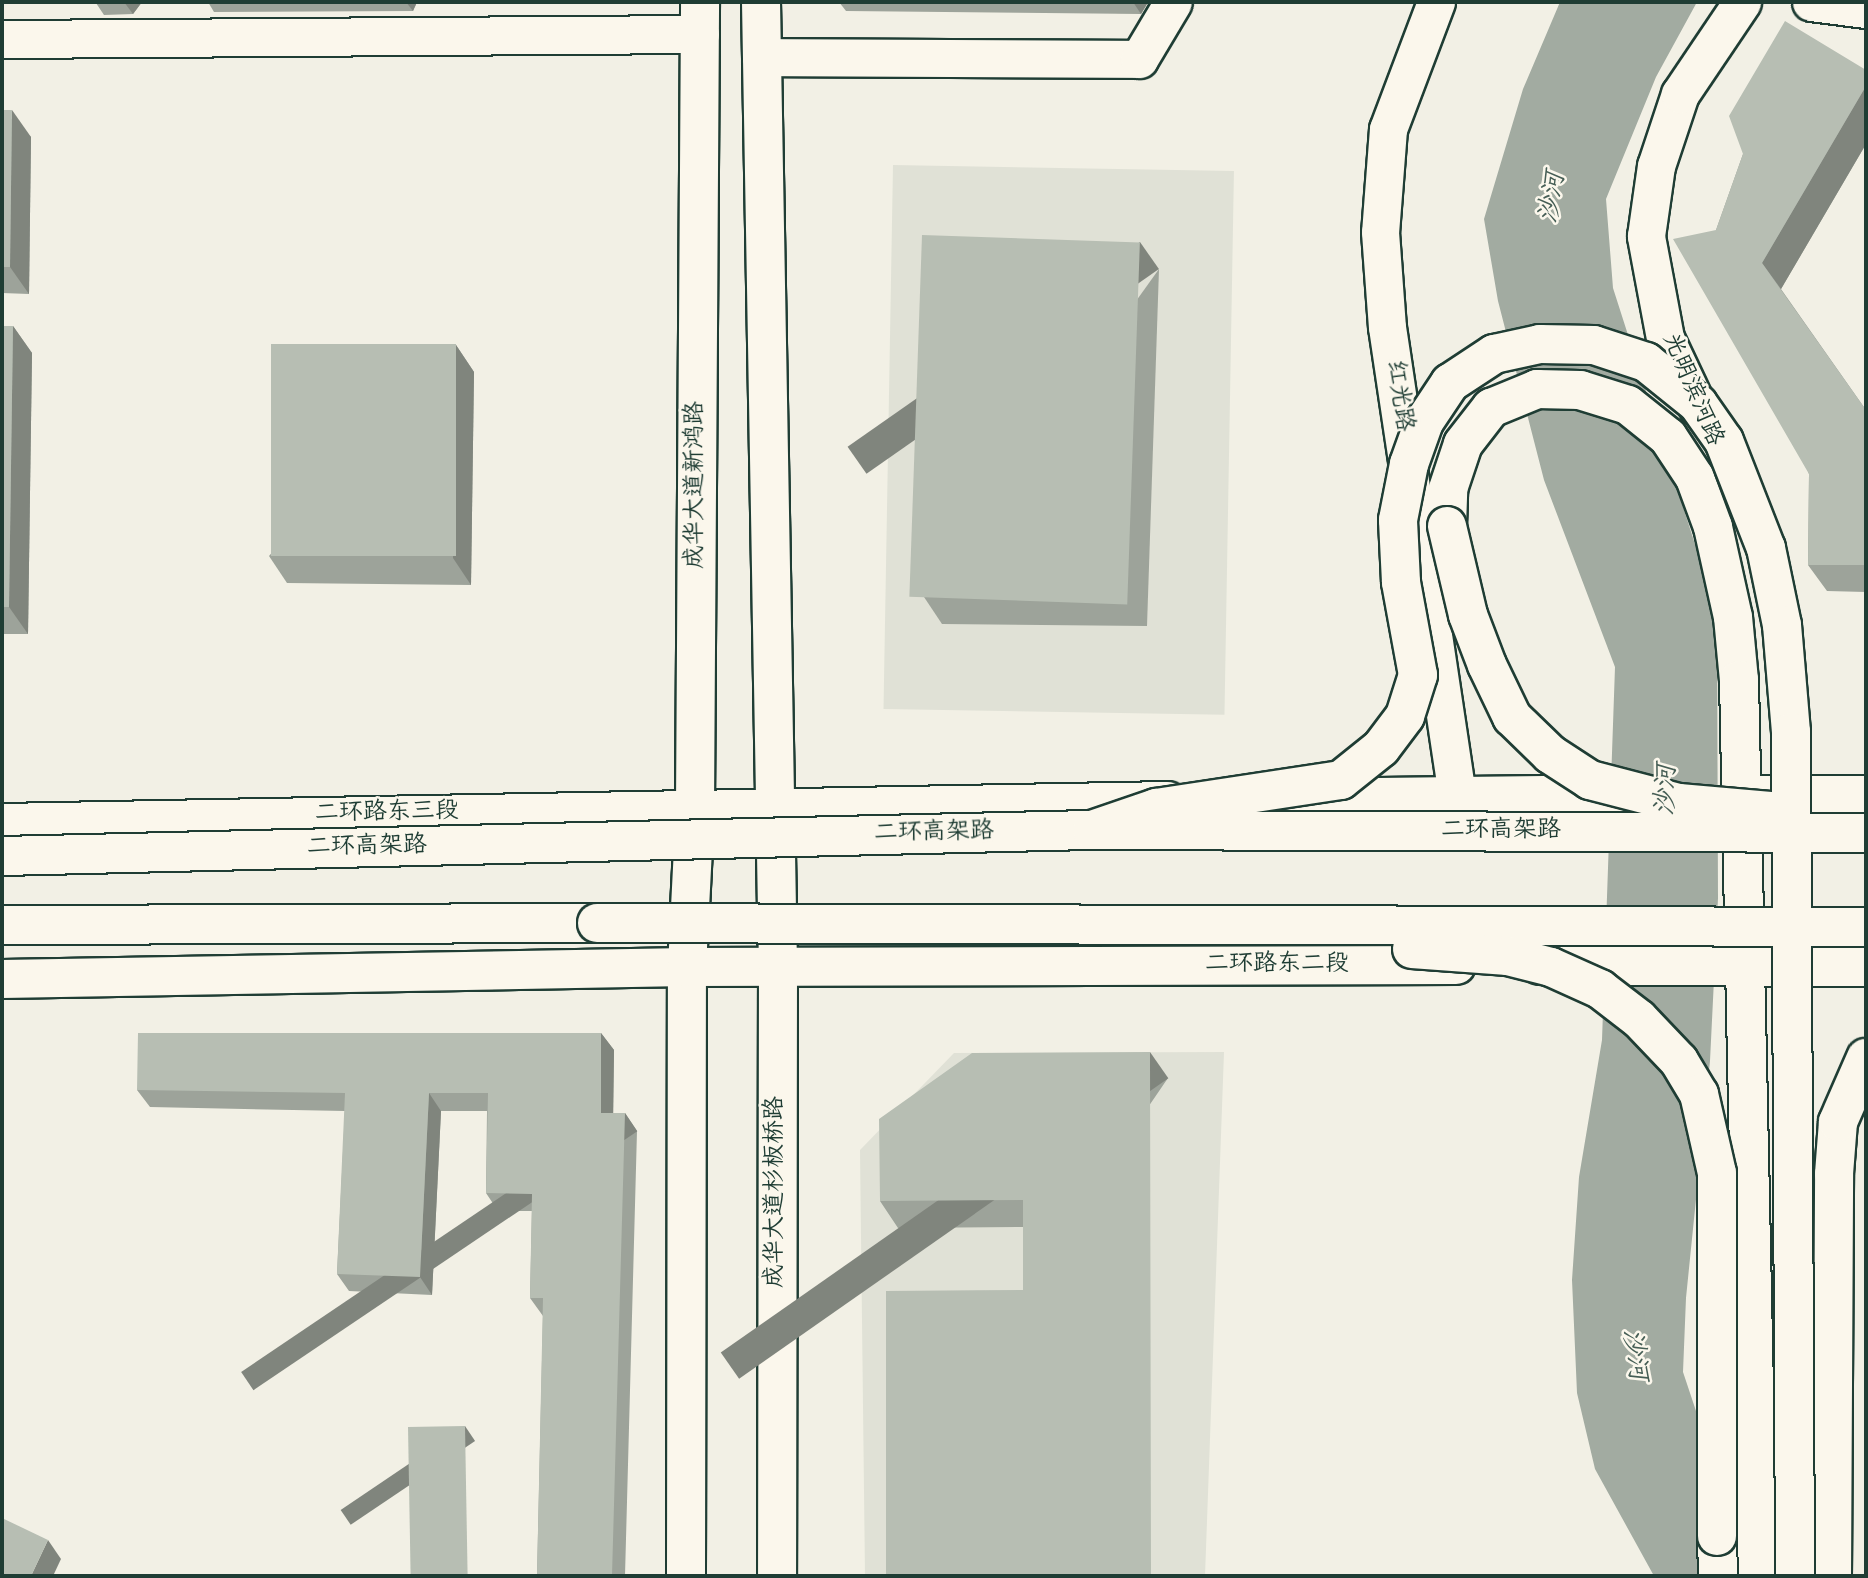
<!DOCTYPE html>
<meta charset="utf-8">
<style>
body{margin:0}
#map{position:relative;width:1868px;height:1578px;overflow:hidden;background:#f2f0e5;font-family:"Gochi Hand","LXGW WenKai TC",sans-serif}
div>[style]{position:absolute}
[style*='--x']{left:calc(var(--x)*1px);top:calc(var(--y)*1px);width:calc(var(--w)*1px);rotate:calc(var(--a)*1deg)}
.built>*{inset:0;background:#e0e1d6;transform-origin:0 0}
.water>*{inset:0;background:#a2aba1}
.roads{filter:drop-shadow(2px 0 #1f3d34) drop-shadow(-2px 0 #1f3d34) drop-shadow(0 2px #1f3d34) drop-shadow(0 -2px #1f3d34)}
.street>*{height:37px;margin:-18.5px;padding:0 18.5px;transform-origin:18.5px;border-radius:18.5px;background:#fbf7ec}
.secondary>*{height:38px;margin:-19px;padding:0 19px;transform-origin:19px;border-radius:19px;background:#fbf7ec}
.primary>*{height:38px;margin:-19px;padding:0 19px;transform-origin:19px;border-radius:19px;background:#fbf7ec}
.highway>*{height:38px;margin:-19px;padding:0 19px;transform-origin:19px;border-radius:19px;background:#fbf7ec}
.bridges{filter:drop-shadow(2px 0 #1f3d34) drop-shadow(-2px 0 #1f3d34) drop-shadow(0 2px #1f3d34) drop-shadow(0 -2px #1f3d34)}
.highway-bridge>*{height:38px;margin:-19px;padding:0 19px;transform-origin:19px;border-radius:19px;background:#fbf7ec}
.wall>*{inset:0;background:#9da39a}
.shaded-wall>*{inset:0;background:#80857d;transform-origin:0 0}
.building>*{inset:0;background:#b7beb3;transform-origin:0 0}
span{translate:-50% -50%;white-space:nowrap;text-align:center;line-height:1.15;-webkit-text-stroke:5px #fbf7ec;paint-order:stroke}
.street-label{font-size:24px;color:#1f3d34}
.water-label{font-size:26px;color:#465e55;font-style:italic}
.frame{position:absolute;inset:0;border:4px solid #1f3d34;pointer-events:none}
</style>
<div id="map">
<div class="built">
<i style="left:893px;top:165px;width:341px;height:544px;rotate:1deg"></i>
<i style="clip-path:polygon(1224px 1052px,1205px 1576px,865px 1576px,860px 1150px,954px 1053px)"></i>
</div>
<div class="water">
<i style="clip-path:polygon(1560px 2px,1697px 2px,1656px 77px,1606px 199px,1613px 288px,1717px 613px,1718px 898px,1710px 1061px,1686px 1298px,1683px 1372px,1699px 1420px,1800px 1576px,1654px 1576px,1595px 1469px,1577px 1393px,1572px 1280px,1579px 1177px,1602px 1040px,1615px 667px,1544px 480px,1498px 301px,1484px 219px,1523px 89px)"></i>
</div>
<div class="roads">
<div class="street">
<i style="--x:1436;--y:2;--w:136;--a:110.7"></i>
<i style="--x:1388;--y:129;--w:103;--a:94.4"></i>
<i style="--x:1380;--y:232;--w:95;--a:85.8"></i>
<i style="--x:1387;--y:327;--w:473;--a:81.5"></i>
<i style="--x:1811;--y:2;--w:55;--a:7.3"></i>
<i style="--x:2;--y:39;--w:698;--a:-0.41"></i>
<i style="--x:761;--y:57;--w:378;--a:0.3"></i>
<i style="--x:1139;--y:59;--w:66;--a:-59.2"></i>
<i style="--x:1697;--y:406;--w:75;--a:-115.2"></i>
<i style="--x:1665;--y:338;--w:104;--a:-100.6"></i>
<i style="--x:1646;--y:236;--w:71;--a:-81.9"></i>
<i style="--x:1656;--y:166;--w:76;--a:-71.6"></i>
<i style="--x:1680;--y:94;--w:111;--a:-56"></i>
</div>
<div class="secondary">
<i style="--x:1757;--y:795;--w:109;--a:0"></i>
<i style="--x:1295;--y:798;--w:332;--a:-0.7"></i>
<i style="--x:2;--y:823;--w:1166;--a:-1.08"></i>
<i style="--x:1540;--y:965;--w:326;--a:0.4"></i>
<i style="--x:2;--y:979;--w:685;--a:-1"></i>
<i style="--x:687;--y:967;--w:769;--a:-0.15"></i>
</div>
<div class="primary">
<i style="--x:761;--y:2;--w:968;--a:88.99"></i>
<i style="--x:778;--y:970;--w:606;--a:90.09"></i>
<i style="--x:686;--y:1576;--w:609;--a:-89.91"></i>
<i style="--x:687;--y:967;--w:160;--a:-87.1"></i>
<i style="--x:695;--y:807;--w:805;--a:-89.64"></i>
</div>
<div class="highway">
<i style="--x:1447;--y:526;--w:37;--a:-88"></i>
<i style="--x:1448;--y:489;--w:47;--a:-71.6"></i>
<i style="--x:1463;--y:444;--w:46;--a:-52.1"></i>
<i style="--x:1491;--y:408;--w:50;--a:-22.4"></i>
<i style="--x:1537;--y:389;--w:43;--a:1.3"></i>
<i style="--x:1580;--y:390;--w:50;--a:17.4"></i>
<i style="--x:1628;--y:405;--w:51;--a:38.7"></i>
<i style="--x:1668;--y:437;--w:49;--a:56.6"></i>
<i style="--x:1695;--y:478;--w:52;--a:69.8"></i>
<i style="--x:1713;--y:527;--w:92;--a:77.5"></i>
<i style="--x:1733;--y:617;--w:63;--a:84.6"></i>
<i style="--x:1739;--y:680;--w:896;--a:88.79"></i>
<i style="--x:2;--y:925;--w:595;--a:-0.19"></i>
<i style="--x:1717;--y:1536;--w:40;--a:88.6"></i>
<i style="--x:1832;--y:1576;--w:402;--a:-89.7"></i>
<i style="--x:1834;--y:1174;--w:52;--a:-85.6"></i>
<i style="--x:1838;--y:1122;--w:70;--a:-66.4"></i>
</div>
</div>
<div class="bridges">
<div class="highway-bridge">
<i style="--x:1447;--y:526;--w:91;--a:76.7"></i>
<i style="--x:1468;--y:615;--w:53;--a:69.2"></i>
<i style="--x:1487;--y:665;--w:58;--a:64.3"></i>
<i style="--x:1512;--y:717;--w:53;--a:44.2"></i>
<i style="--x:1550;--y:754;--w:48;--a:33"></i>
<i style="--x:1590;--y:780;--w:92;--a:14.5"></i>
<i style="--x:1679;--y:803;--w:103;--a:5"></i>
<i style="--x:1092;--y:830;--w:68;--a:-19"></i>
<i style="--x:1156;--y:808;--w:187;--a:-8.6"></i>
<i style="--x:1341;--y:780;--w:51;--a:-38.7"></i>
<i style="--x:1381;--y:748;--w:40;--a:-53"></i>
<i style="--x:1405;--y:716;--w:43;--a:-72.4"></i>
<i style="--x:1418;--y:675;--w:95;--a:-100.4"></i>
<i style="--x:1401;--y:582;--w:62;--a:-92.8"></i>
<i style="--x:1398;--y:520;--w:57;--a:-78.9"></i>
<i style="--x:1409;--y:464;--w:45;--a:-70.3"></i>
<i style="--x:1424;--y:422;--w:47;--a:-56.3"></i>
<i style="--x:1450;--y:383;--w:53;--a:-33.4"></i>
<i style="--x:1494;--y:354;--w:47;--a:-12.3"></i>
<i style="--x:1540;--y:344;--w:54;--a:1.1"></i>
<i style="--x:1594;--y:345;--w:55;--a:18.1"></i>
<i style="--x:1646;--y:362;--w:67;--a:38.9"></i>
<i style="--x:1698;--y:404;--w:45;--a:54.9"></i>
<i style="--x:1724;--y:441;--w:115;--a:68.6"></i>
<i style="--x:1766;--y:548;--w:79;--a:78.3"></i>
<i style="--x:1782;--y:625;--w:107;--a:85.2"></i>
<i style="--x:1791;--y:732;--w:844;--a:89.73"></i>
<i style="--x:2;--y:856;--w:1090;--a:-1.37"></i>
<i style="--x:1092;--y:830;--w:774;--a:0.22"></i>
<i style="--x:597;--y:923;--w:1269;--a:0.18"></i>
<i style="--x:1412;--y:949;--w:96;--a:4.2"></i>
<i style="--x:1508;--y:956;--w:44;--a:14.3"></i>
<i style="--x:1551;--y:967;--w:54;--a:24.2"></i>
<i style="--x:1600;--y:989;--w:49;--a:37.6"></i>
<i style="--x:1639;--y:1019;--w:58;--a:46.4"></i>
<i style="--x:1679;--y:1061;--w:39;--a:59"></i>
<i style="--x:1699;--y:1094;--w:81;--a:77.2"></i>
<i style="--x:1717;--y:1173;--w:363;--a:90"></i>
</div>
</div>
<div class="wall">
<i style="clip-path:polygon(2px 2px,40px 2px,2px 4px)"></i>
<i style="clip-path:polygon(142px 2px,133px 14px,104px 15px,96px 3px)"></i>
<i style="clip-path:polygon(208px 2px,417px 2px,413px 11px,214px 12px)"></i>
<i style="clip-path:polygon(839px 2px,1147px 2px,1147px 4px,1141px 14px,846px 11px)"></i>
<i style="clip-path:polygon(1866px 70px,1866px 144px,1781px 289px,1866px 410px,1866px 592px,1827px 591px,1808px 565px,1809px 474px,1716px 230px,1743px 154px)"></i>
<i style="clip-path:polygon(2px 110px,31px 137px,29px 294px,2px 293px)"></i>
<i style="clip-path:polygon(1159px 269px,1147px 626px,942px 624px,924px 597px)"></i>
<i style="clip-path:polygon(2px 326px,13px 326px,32px 353px,28px 634px,2px 634px)"></i>
<i style="clip-path:polygon(456px 345px,474px 372px,471px 585px,287px 583px,269px 556px)"></i>
<i style="clip-path:polygon(601px 1033px,614px 1050px,613px 1113px,625px 1113px,637px 1131px,625px 1576px,537px 1576px,543px 1316px,530px 1298px,532px 1211px,498px 1211px,486px 1193px,487px 1111px,441px 1111px,432px 1295px,349px 1291px,337px 1274px,345px 1111px,150px 1107px,137px 1090px)"></i>
<i style="clip-path:polygon(1168px 1078px,1023px 1290px,1023px 1227px,898px 1228px,880px 1201px)"></i>
</div>
<div class="shaded-wall">
<i style="clip-path:polygon(124px 2px,142px 2px,133px 14px)"></i>
<i style="clip-path:polygon(406px 2px,417px 2px,413px 11px)"></i>
<i style="clip-path:polygon(1133px 2px,1147px 2px,1147px 4px,1141px 14px)"></i>
<i style="clip-path:polygon(1866px 86px,1866px 144px,1781px 289px,1762px 263px)"></i>
<i style="clip-path:polygon(12px 110px,31px 137px,29px 294px,10px 267px)"></i>
<i style="left:1140px;top:242px;width:33px;height:357px;rotate:55deg"></i>
<i style="clip-path:polygon(13px 326px,32px 353px,28px 634px,9px 607px)"></i>
<i style="clip-path:polygon(456px 345px,474px 372px,471px 585px,453px 558px)"></i>
<i style="clip-path:polygon(601px 1033px,614px 1050px,613px 1130px,601px 1113px)"></i>
<i style="left:1150px;top:1052px;width:32px;height:524px;rotate:55deg"></i>
<i style="clip-path:polygon(429px 1093px,441px 1111px,432px 1295px,420px 1277px)"></i>
<i style="left:625px;top:1113px;width:22px;height:463px;rotate:56deg"></i>
<i style="left:465px;top:1426px;width:18px;height:150px;rotate:56deg"></i>
<i style="clip-path:polygon(48px 1540px,61px 1559px,53px 1576px,31px 1576px)"></i>
</div>
<div class="building">
<i style="clip-path:polygon(96px 2px,125px 2px,96px 3px)"></i>
<i style="clip-path:polygon(208px 2px,312px 2px,208px 3px)"></i>
<i style="clip-path:polygon(1785px 21px,1866px 70px,1866px 86px,1762px 263px,1866px 410px,1866px 565px,1808px 565px,1809px 474px,1673px 239px,1716px 230px,1743px 154px,1729px 116px)"></i>
<i style="clip-path:polygon(2px 110px,12px 110px,10px 267px,2px 267px)"></i>
<i style="left:922px;top:235px;width:218px;height:362px;rotate:2deg"></i>
<i style="clip-path:polygon(2px 326px,13px 326px,9px 607px,2px 607px)"></i>
<i style="left:271px;top:344px;width:185px;height:212px"></i>
<i style="clip-path:polygon(138px 1033px,601px 1033px,601px 1113px,625px 1113px,612px 1576px,537px 1576px,543px 1298px,530px 1298px,532px 1194px,486px 1193px,488px 1093px,429px 1093px,420px 1277px,337px 1274px,345px 1093px,137px 1090px)"></i>
<i style="clip-path:polygon(1150px 1052px,1151px 1576px,886px 1576px,886px 1291px,1023px 1290px,1023px 1200px,880px 1201px,879px 1119px,972px 1053px)"></i>
<i style="left:465px;top:1426px;width:150px;height:57px;rotate:89deg"></i>
<i style="clip-path:polygon(2px 1518px,48px 1540px,31px 1576px,2px 1576px)"></i>
</div>
<div class="street-label">
<span style="left:1691px;top:390px;rotate:67deg">光明滨河路</span>
<span style="left:1398px;top:396px;rotate:82deg">红光路</span>
<span style="left:697px;top:485px;rotate:-90deg">成华大道新鸿路</span>
<span style="left:387px;top:814px;rotate:-1deg">二环路东三段</span>
<span style="left:1501px;top:832px">二环高架路</span>
<span style="left:934px;top:834px;rotate:-1deg">二环高架路</span>
<span style="left:367px;top:848px;rotate:-1deg">二环高架路</span>
<span style="left:1277px;top:966px">二环路东二段</span>
<span style="left:777px;top:1192px;rotate:-90deg">成华大道杉板桥路</span>
</div>
<div class="water-label">
<span style="left:1555px;top:198px;rotate:-81deg">沙河</span>
<span style="left:1669px;top:790px;rotate:-88deg">沙河</span>
<span style="left:1632px;top:1355px;rotate:82deg">沙河</span>
</div>
<div class="frame"></div>
</div>
